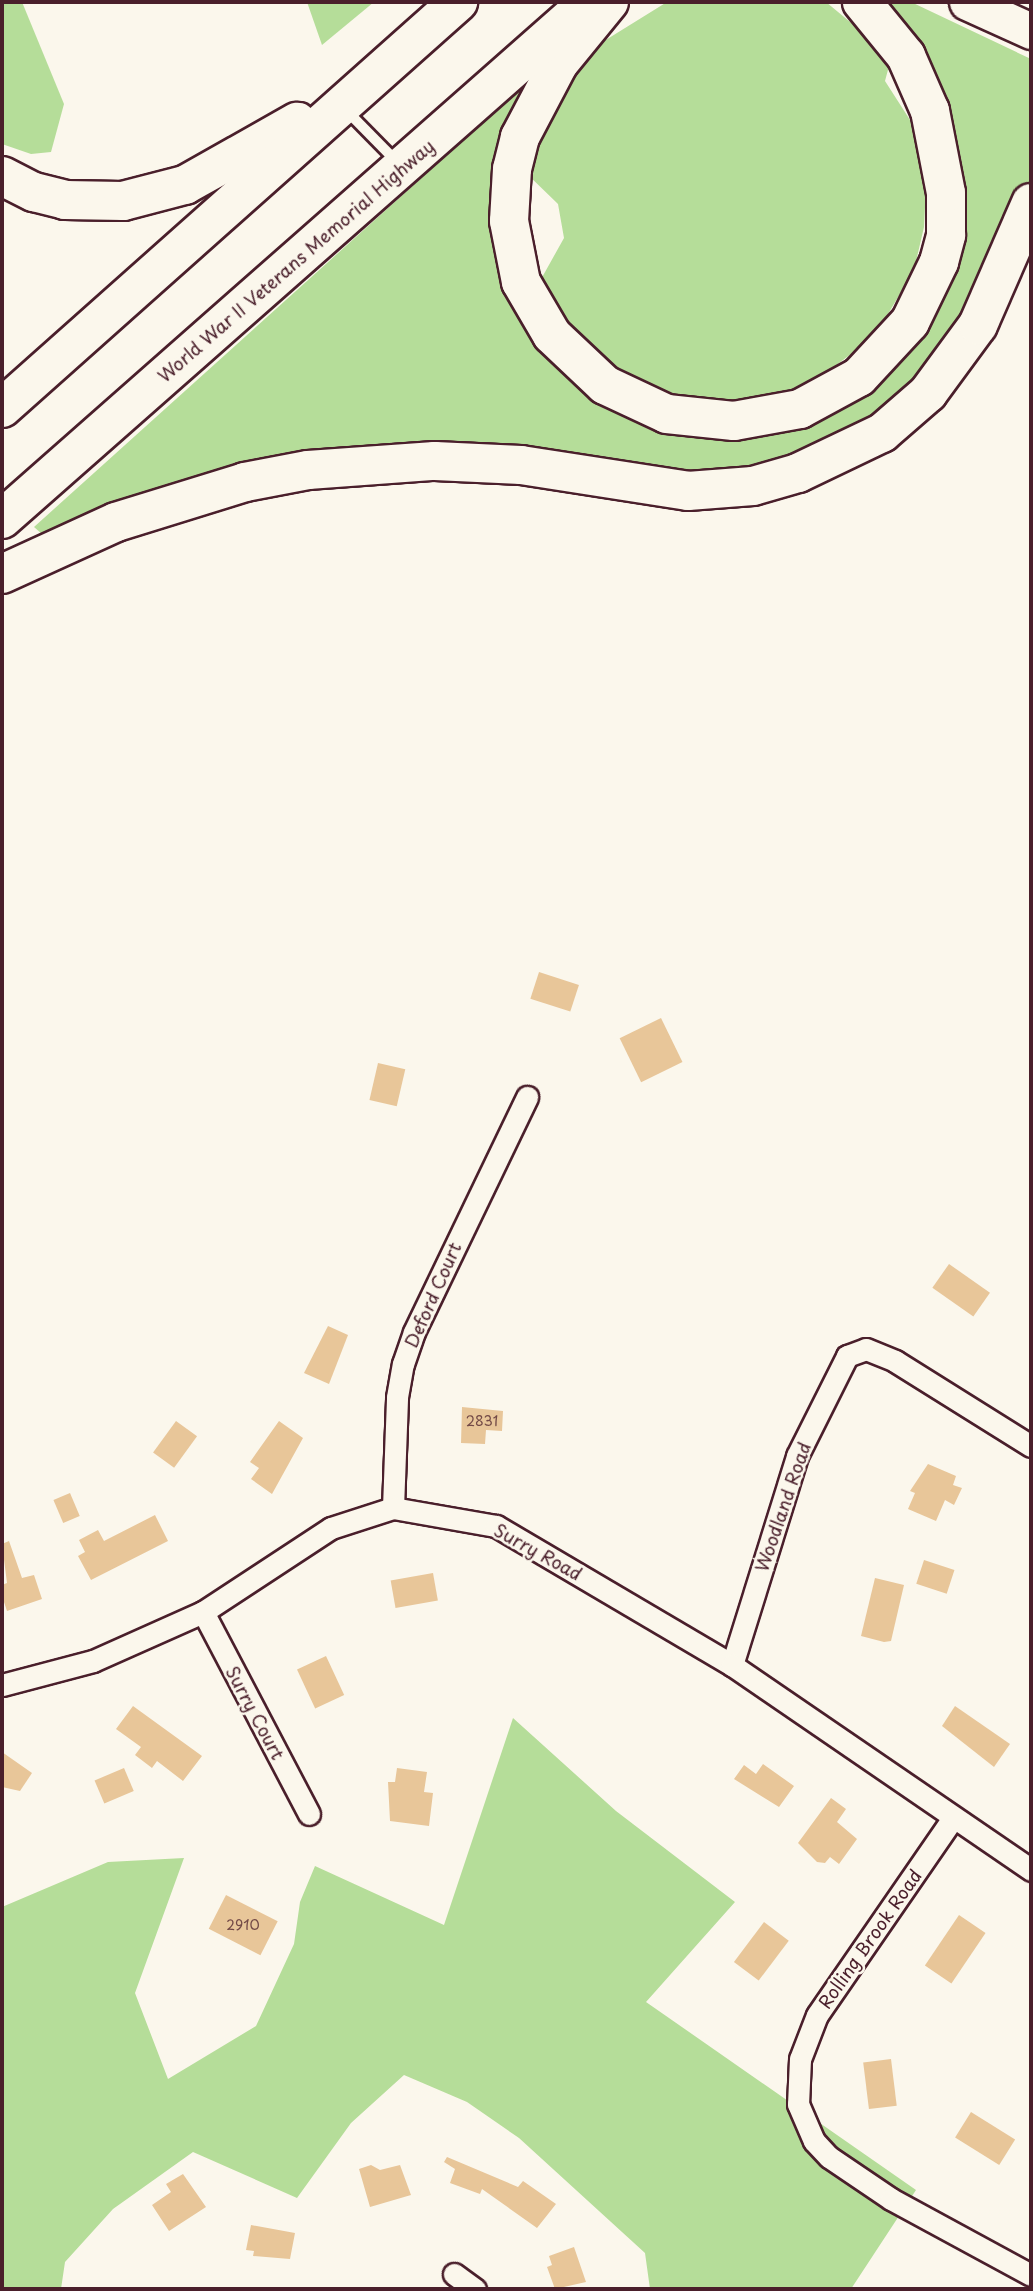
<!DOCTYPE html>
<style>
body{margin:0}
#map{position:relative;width:1033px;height:2291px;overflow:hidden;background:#fbf7ec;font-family:"Playpen Sans",sans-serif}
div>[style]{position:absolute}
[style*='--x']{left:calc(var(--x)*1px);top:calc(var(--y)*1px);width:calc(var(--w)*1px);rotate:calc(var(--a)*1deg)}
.green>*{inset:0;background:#b5dd99}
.building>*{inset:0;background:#e8c699;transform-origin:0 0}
.roads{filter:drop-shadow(2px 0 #4a1f2b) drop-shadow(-2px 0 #4a1f2b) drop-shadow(0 2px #4a1f2b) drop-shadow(0 -2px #4a1f2b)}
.service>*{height:10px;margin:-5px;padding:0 5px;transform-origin:5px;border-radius:5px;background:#fbf7ec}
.minor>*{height:21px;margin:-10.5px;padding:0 10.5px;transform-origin:10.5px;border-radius:10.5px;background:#fbf7ec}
.primary>*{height:35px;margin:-17.5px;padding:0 17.5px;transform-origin:17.5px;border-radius:17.5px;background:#fbf7ec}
.motorway>*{height:38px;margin:-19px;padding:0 19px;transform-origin:19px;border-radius:19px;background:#fbf7ec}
span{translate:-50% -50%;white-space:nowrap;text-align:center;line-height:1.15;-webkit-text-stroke:5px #fbf7ec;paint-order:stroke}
.number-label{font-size:14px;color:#724946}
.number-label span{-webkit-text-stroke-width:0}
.street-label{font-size:18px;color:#4a1f2b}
.frame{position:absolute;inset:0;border:4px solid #4a1f2b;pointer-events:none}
</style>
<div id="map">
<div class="green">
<i style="clip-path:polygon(2px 2px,22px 2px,64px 104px,51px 152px,31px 154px,2px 144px)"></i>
<i style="clip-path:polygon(307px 2px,374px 2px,322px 45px)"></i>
<i style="clip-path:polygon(667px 2px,826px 2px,867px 36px,889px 66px,885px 81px,928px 148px,924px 227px,914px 270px,875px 336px,803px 390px,749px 402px,665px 397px,616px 373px,583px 348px,540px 281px,564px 238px,558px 204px,524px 171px,536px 129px,596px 46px)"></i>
<i style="clip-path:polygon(887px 2px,911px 2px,1031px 59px,1031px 178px,951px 337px,919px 376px,874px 416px,792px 455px,739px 469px,663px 473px,546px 451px,88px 515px,42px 534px,34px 527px,539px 72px,509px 271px,652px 426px,867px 390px,907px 355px,939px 310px,961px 244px,964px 205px,956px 142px,937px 82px,919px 45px)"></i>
<i style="clip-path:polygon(513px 1718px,616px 1811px,735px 1902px,646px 2002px,916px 2190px,851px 2289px,650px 2289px,645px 2253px,519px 2138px,467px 2102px,404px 2075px,351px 2123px,297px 2198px,193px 2152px,113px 2209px,65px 2262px,61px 2289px,2px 2289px,2px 1907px,108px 1862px,184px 1858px,135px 1993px,168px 2079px,256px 2026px,294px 1944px,300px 1902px,315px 1866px,444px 1925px)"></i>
</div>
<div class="building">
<i style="left:539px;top:972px;width:42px;height:28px;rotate:18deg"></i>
<i style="left:661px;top:1018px;width:49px;height:46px;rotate:64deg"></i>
<i style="left:378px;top:1063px;width:28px;height:38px;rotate:13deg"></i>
<i style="left:949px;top:1264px;width:50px;height:29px;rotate:35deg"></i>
<i style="clip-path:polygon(328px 1326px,348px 1335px,329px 1384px,304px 1373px)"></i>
<i style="clip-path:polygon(462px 1407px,503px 1411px,502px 1431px,486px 1430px,485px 1444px,461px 1443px)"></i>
<i style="left:176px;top:1421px;width:26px;height:39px;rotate:36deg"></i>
<i style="clip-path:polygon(279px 1421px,303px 1438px,272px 1494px,251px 1479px,259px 1468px,250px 1462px)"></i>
<i style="clip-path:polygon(928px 1464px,956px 1476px,953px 1485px,962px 1488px,954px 1505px,945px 1500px,936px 1521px,908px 1509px,915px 1493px,910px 1491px)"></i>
<i style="left:70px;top:1493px;width:25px;height:18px;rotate:67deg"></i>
<i style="clip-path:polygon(155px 1515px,168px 1541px,91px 1580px,78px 1556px,85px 1552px,79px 1540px,98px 1530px,104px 1541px)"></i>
<i style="clip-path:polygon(9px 1541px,22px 1578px,34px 1575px,42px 1599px,7px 1611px,2px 1596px,2px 1585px,7px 1583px,2px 1544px)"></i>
<i style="left:924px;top:1560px;width:32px;height:25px;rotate:18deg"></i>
<i style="left:433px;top:1573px;width:28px;height:43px;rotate:80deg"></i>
<i style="clip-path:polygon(875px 1578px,904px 1585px,891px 1641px,884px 1642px,861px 1636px)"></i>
<i style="left:326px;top:1656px;width:43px;height:32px;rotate:65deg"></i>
<i style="clip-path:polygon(133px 1706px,202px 1756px,183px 1781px,157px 1761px,152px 1768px,135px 1755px,141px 1747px,116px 1729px)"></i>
<i style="clip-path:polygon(955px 1706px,1010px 1744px,994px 1767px,942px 1726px)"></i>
<i style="clip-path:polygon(2px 1752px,32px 1773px,20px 1791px,2px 1787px)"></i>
<i style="clip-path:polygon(763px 1764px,794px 1786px,779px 1807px,734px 1779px,744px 1765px,756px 1774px)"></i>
<i style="left:124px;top:1768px;width:25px;height:32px;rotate:67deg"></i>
<i style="clip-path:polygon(397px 1768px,427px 1772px,424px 1792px,433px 1793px,429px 1826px,390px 1821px,388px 1782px,395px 1782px)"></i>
<i style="clip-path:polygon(831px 1798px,846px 1809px,837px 1822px,857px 1839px,839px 1864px,830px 1857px,825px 1863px,817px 1862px,798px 1843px)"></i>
<i style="left:226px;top:1895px;width:58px;height:38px;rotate:27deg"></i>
<i style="left:959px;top:1915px;width:32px;height:61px;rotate:34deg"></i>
<i style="left:764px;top:1922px;width:31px;height:50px;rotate:37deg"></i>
<i style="left:891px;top:2059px;width:47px;height:28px;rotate:83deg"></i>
<i style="left:971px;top:2112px;width:52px;height:30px;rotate:32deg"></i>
<i style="clip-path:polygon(447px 2157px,518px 2187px,523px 2181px,556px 2204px,537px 2228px,482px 2189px,480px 2194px,450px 2183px,455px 2169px,444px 2162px)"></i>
<i style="clip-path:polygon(371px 2165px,380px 2170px,400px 2165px,411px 2195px,370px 2207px,359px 2169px)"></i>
<i style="clip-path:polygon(183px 2174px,206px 2207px,169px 2231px,152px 2205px,171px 2192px,166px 2184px)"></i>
<i style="clip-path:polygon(251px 2225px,295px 2233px,290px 2259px,253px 2256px,254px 2251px,246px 2250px)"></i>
<i style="clip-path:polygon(574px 2247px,586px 2282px,555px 2289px,547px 2267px,552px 2265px,549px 2256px)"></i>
</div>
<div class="roads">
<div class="service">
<i style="--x:345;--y:109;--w:76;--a:45.5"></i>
</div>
<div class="minor">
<i style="--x:393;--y:1508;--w:111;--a:-87.9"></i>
<i style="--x:397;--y:1397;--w:34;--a:-80"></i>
<i style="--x:403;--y:1364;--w:34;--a:-71"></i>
<i style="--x:414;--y:1332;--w:261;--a:-64.3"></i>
<i style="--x:203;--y:1612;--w:228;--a:62.3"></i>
<i style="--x:732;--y:1665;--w:219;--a:-72.7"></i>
<i style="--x:797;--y:1456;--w:112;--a:-63.4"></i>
<i style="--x:847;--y:1356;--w:20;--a:-20"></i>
<i style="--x:866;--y:1349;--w:31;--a:22"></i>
<i style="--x:895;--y:1361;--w:160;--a:32"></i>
<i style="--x:2;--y:1685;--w:94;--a:-14.8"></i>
<i style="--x:93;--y:1661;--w:120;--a:-24"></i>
<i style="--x:203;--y:1612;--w:153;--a:-33.3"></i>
<i style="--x:331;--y:1528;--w:65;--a:-17.9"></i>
<i style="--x:393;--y:1508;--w:105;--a:9.9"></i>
<i style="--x:496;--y:1526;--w:274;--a:30.5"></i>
<i style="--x:732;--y:1665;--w:363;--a:34.4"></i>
<i style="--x:953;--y:1818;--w:239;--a:124.6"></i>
<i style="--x:817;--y:2015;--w:47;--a:111.1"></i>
<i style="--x:800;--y:2059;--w:45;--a:92.5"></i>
<i style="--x:798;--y:2104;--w:40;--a:66.6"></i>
<i style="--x:814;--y:2141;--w:22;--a:47"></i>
<i style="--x:829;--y:2157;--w:75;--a:34.1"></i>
<i style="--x:891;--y:2199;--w:159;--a:28.5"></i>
<i style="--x:454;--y:2274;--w:26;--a:36"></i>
</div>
<div class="primary">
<i style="--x:967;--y:2;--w:70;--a:24.4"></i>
</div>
<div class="motorway">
<i style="--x:609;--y:2;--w:79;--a:129.3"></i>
<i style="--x:559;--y:63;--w:84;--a:117.8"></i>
<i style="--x:520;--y:137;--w:33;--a:104"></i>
<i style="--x:512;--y:169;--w:52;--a:93.3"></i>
<i style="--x:509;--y:221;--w:62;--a:78.9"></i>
<i style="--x:521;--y:282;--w:61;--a:59.7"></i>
<i style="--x:552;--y:335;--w:73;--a:43.3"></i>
<i style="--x:605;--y:385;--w:68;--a:25.1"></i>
<i style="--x:667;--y:414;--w:67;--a:6"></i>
<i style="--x:734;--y:421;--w:67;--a:-10.3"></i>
<i style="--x:800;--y:409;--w:67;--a:-28.5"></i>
<i style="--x:859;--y:377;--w:75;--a:-47.2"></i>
<i style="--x:910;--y:322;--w:67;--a:-64.2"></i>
<i style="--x:939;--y:262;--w:28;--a:-75"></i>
<i style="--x:946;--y:235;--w:42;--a:-90"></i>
<i style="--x:946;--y:193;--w:84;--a:-101"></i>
<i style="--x:930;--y:111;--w:60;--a:-113.6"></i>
<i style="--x:906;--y:56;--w:70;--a:-129.2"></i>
<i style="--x:2;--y:176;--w:36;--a:27"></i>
<i style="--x:34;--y:192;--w:32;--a:14"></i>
<i style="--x:65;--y:200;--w:58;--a:1"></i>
<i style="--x:123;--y:201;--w:64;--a:-14.5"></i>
<i style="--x:185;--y:185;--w:129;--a:-29.4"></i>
<i style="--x:2;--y:408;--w:611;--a:-41.68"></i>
<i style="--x:2;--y:519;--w:764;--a:-41.39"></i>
<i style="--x:2;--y:574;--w:125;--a:-24.5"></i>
<i style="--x:116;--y:522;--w:135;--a:-17.2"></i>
<i style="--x:245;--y:482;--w:64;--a:-10.8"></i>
<i style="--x:308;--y:470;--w:127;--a:-4.1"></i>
<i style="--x:435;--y:461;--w:86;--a:2.7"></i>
<i style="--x:521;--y:465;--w:169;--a:8.8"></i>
<i style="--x:688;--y:491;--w:65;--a:-4.4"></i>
<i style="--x:753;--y:486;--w:47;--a:-16.1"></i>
<i style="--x:798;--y:473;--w:93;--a:-25.5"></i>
<i style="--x:882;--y:433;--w:61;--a:-41"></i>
<i style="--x:928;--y:393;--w:84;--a:-53.7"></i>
<i style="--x:978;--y:325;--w:133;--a:-66.5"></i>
</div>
</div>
<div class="number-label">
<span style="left:482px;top:1421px">2831</span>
<span style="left:243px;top:1925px">2910</span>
</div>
<div class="street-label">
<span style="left:296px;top:261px;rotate:-41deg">World War II Veterans Memorial Highway</span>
<span style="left:433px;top:1295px;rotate:-66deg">Deford Court</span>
<span style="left:783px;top:1507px;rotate:-71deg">Woodland Road</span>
<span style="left:538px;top:1552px;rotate:29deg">Surry Road</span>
<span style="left:255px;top:1713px;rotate:62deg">Surry Court</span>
<span style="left:870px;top:1939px;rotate:-55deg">Rolling Brook Road</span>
</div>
<div class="frame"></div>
</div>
